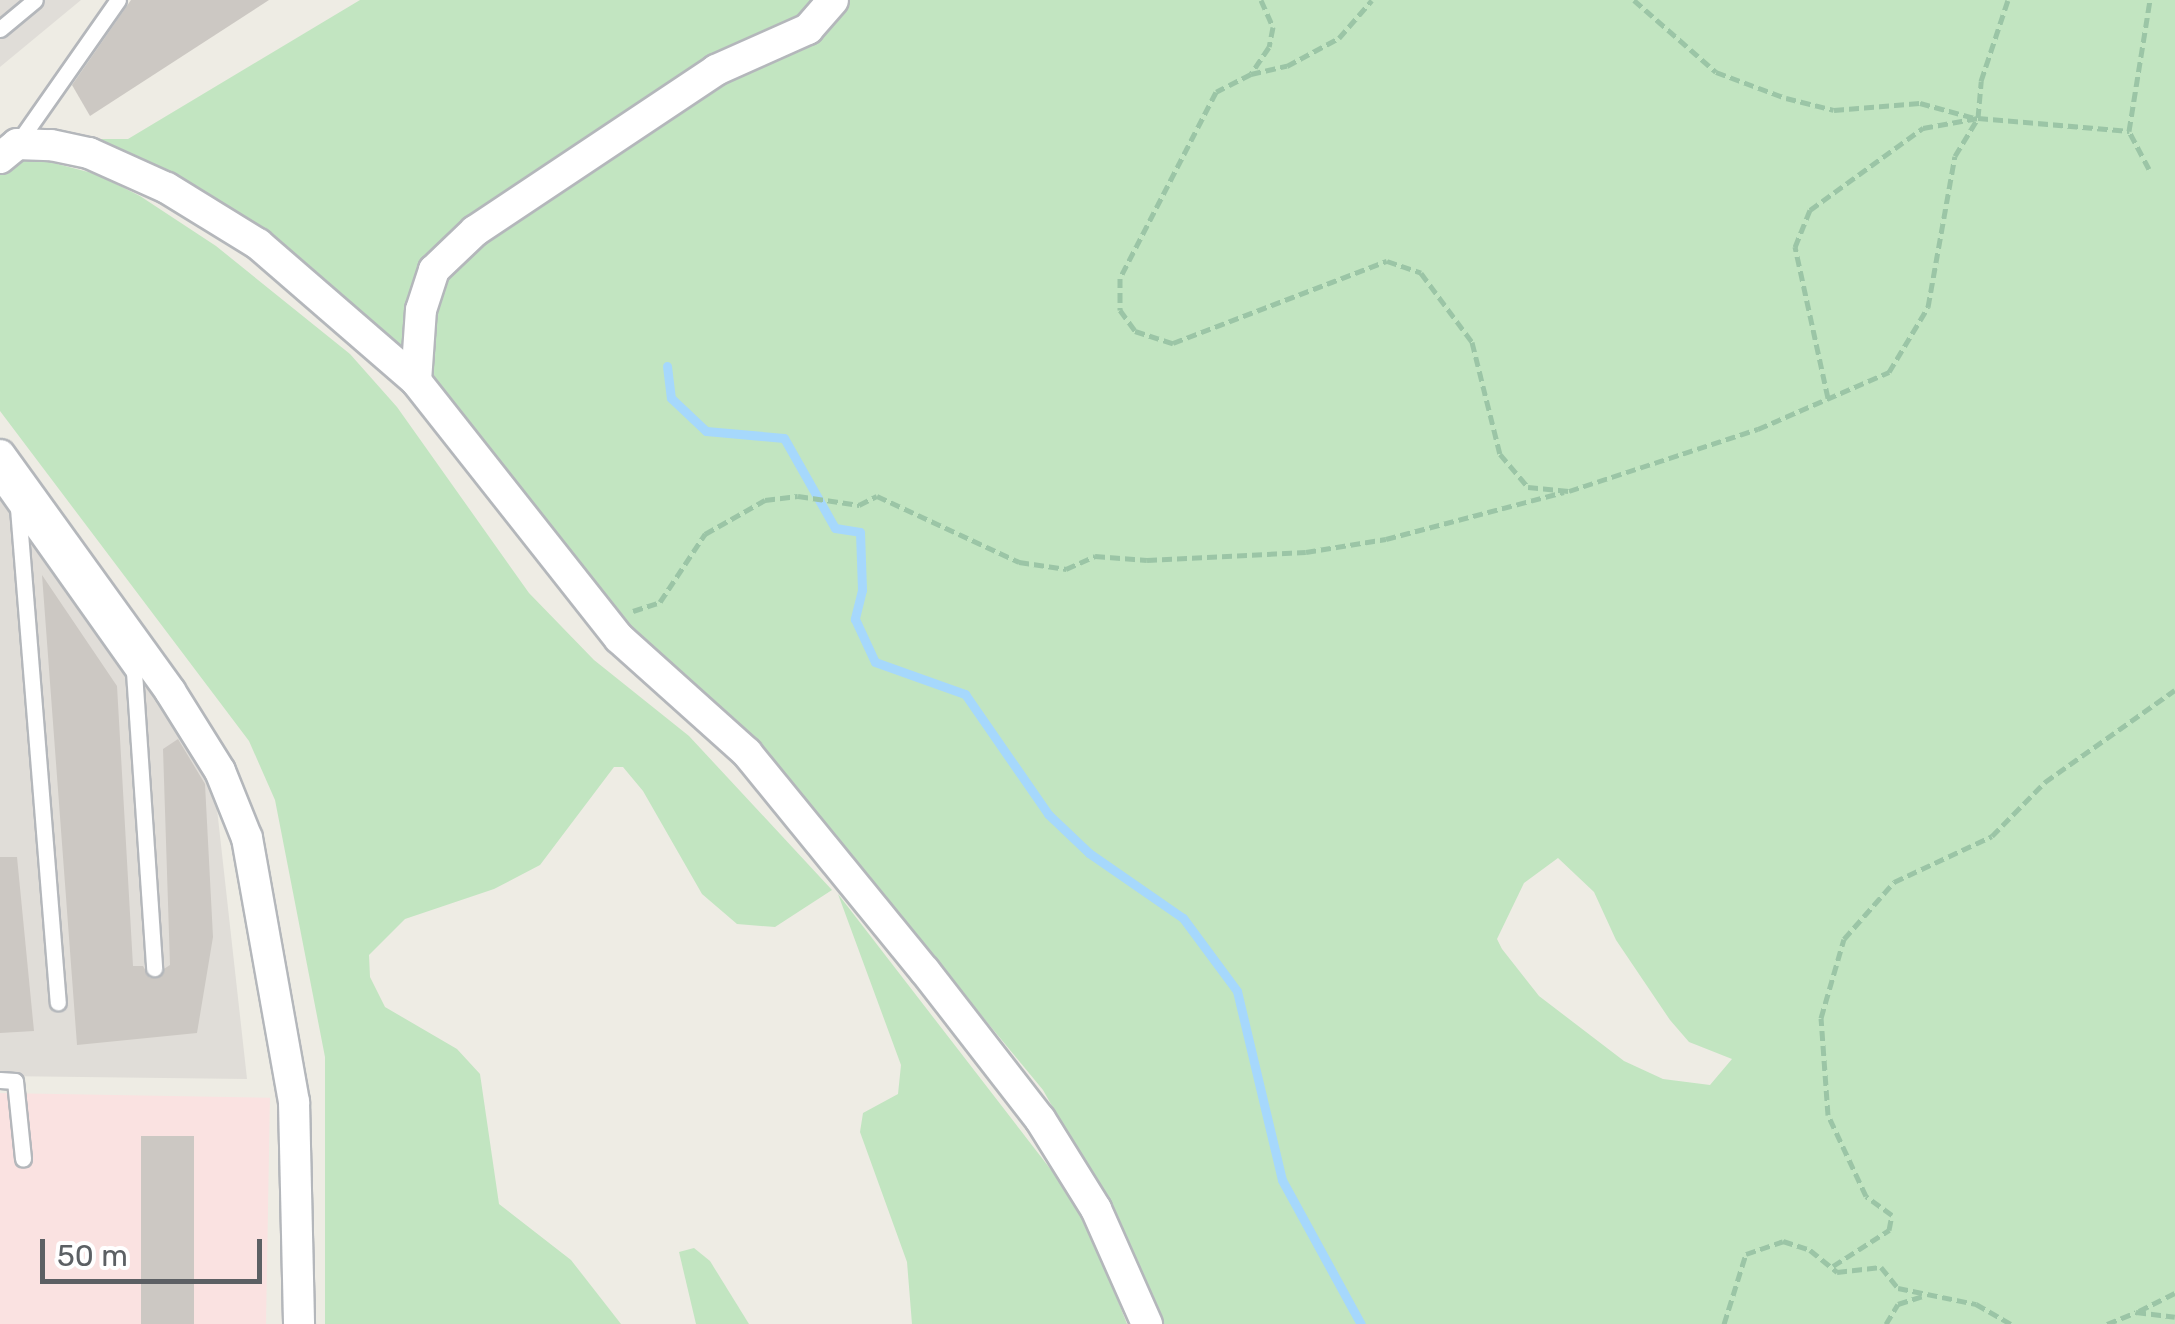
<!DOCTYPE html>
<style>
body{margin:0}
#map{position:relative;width:2175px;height:1324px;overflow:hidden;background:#eeece4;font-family:Rubik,sans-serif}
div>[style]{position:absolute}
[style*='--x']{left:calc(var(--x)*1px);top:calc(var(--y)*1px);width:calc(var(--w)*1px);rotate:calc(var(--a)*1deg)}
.industrial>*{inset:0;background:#e0ddd8}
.medical>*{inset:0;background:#fae2e1;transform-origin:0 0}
.green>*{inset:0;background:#c2e5c1}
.stream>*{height:9px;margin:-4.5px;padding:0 4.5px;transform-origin:4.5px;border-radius:4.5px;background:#a6d8fc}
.building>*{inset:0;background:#ccc8c3;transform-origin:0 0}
.path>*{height:5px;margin-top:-2.5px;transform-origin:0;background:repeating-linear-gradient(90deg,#9bc5a6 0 10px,transparent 0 15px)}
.roads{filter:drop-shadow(2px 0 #b4b7bb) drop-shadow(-2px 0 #b4b7bb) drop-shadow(0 2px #b4b7bb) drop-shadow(0 -2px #b4b7bb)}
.service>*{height:15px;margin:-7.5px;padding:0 7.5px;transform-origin:7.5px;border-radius:7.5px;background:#fff}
.minor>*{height:30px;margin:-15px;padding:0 15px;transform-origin:15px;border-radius:15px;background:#fff}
span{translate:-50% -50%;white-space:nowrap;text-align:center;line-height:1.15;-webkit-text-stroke:9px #fff;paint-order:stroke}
.scale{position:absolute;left:40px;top:1239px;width:222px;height:45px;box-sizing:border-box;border:5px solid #5c6064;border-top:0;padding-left:12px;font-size:30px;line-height:35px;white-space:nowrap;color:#5c6064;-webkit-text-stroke:8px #fff;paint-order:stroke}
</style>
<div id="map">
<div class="industrial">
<i style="clip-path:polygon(0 0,81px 0,0 67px)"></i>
<i style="clip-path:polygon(0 482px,213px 773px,247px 1079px,0 1076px)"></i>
</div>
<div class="medical">
<i style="left:0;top:1093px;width:270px;height:231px;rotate:1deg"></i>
</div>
<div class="green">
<i style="clip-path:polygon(evenodd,360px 0,2175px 0,2175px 1324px,1161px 1324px,1110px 1209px,1043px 1090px,830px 832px,660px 667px,451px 426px,238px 232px,62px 139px,128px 139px,360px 0,1558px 858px,1594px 892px,1616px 940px,1670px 1020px,1689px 1042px,1732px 1059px,1710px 1085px,1663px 1079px,1624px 1061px,1539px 996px,1502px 949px,1497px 939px,1524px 883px,1558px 858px)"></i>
<i style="clip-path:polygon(38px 159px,96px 174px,140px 196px,216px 246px,350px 354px,397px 407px,529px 593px,594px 660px,689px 736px,832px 890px,775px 927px,737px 924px,702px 894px,643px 791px,623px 767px,614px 767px,540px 865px,494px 889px,405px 919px,369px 955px,370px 977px,385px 1007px,457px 1049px,480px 1074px,499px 1204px,571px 1260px,621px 1324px,325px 1324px,325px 1057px,275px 800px,249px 741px,0 411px,0 173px,17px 161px)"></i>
<i style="clip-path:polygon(838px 894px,1055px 1175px,1088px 1224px,1127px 1324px,912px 1324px,907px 1262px,860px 1132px,863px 1113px,898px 1094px,901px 1065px)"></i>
<i style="clip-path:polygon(694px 1248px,710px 1261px,749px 1324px,696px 1324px,679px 1252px)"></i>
</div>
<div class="stream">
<i style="--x:667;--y:366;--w:32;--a:83"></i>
<i style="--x:671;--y:398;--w:48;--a:43.3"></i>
<i style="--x:706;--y:431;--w:78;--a:5.1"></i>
<i style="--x:784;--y:438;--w:103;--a:60.5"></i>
<i style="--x:835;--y:528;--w:25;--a:9"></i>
<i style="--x:860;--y:532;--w:58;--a:88"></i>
<i style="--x:862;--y:590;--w:30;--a:104"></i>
<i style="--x:855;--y:619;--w:47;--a:65.1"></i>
<i style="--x:875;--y:662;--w:96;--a:19.6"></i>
<i style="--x:965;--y:694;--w:146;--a:55.3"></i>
<i style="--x:1048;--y:814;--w:57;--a:43.6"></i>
<i style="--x:1089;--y:853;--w:114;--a:34.7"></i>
<i style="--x:1183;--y:918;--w:91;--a:53.5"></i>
<i style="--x:1237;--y:991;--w:194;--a:76.6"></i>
<i style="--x:1282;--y:1180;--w:164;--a:61.3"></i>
</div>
<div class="building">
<i style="clip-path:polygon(131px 0,269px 0,90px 116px,72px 85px)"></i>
<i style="clip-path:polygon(42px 575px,117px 686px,133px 966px,143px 966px,150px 978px,170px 965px,163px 749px,178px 739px,205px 784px,213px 937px,197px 1033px,77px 1045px)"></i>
<i style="clip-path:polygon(0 857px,17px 857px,34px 1031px,0 1033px)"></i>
<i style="left:141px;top:1136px;width:53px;height:188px"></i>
</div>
<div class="path">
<i style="--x:1261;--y:0;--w:30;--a:66"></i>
<i style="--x:1273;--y:27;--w:20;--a:101"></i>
<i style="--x:1269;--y:47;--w:32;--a:124"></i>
<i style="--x:1251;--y:74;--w:39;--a:153"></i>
<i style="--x:1216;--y:92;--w:209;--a:117.3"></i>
<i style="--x:1120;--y:278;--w:32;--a:90"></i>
<i style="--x:1120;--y:310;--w:26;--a:54"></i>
<i style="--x:1135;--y:331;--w:40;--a:18"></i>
<i style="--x:1173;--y:343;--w:229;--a:-21"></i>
<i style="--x:1387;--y:261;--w:36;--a:19"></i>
<i style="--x:1421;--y:273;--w:86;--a:53.5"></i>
<i style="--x:1472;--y:342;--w:115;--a:76"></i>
<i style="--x:1500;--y:454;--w:43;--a:49.7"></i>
<i style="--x:1528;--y:487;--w:41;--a:5.6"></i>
<i style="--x:1569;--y:491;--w:199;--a:-18.2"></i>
<i style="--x:1758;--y:429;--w:143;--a:-23.5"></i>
<i style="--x:1889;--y:372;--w:76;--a:-59"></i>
<i style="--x:1928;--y:307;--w:153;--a:-79.9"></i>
<i style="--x:1955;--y:156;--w:44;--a:-58.8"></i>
<i style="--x:1978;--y:118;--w:152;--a:4.9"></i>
<i style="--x:1634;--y:0;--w:109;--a:41.3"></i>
<i style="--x:1716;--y:72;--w:75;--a:20.4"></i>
<i style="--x:1786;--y:98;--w:49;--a:14"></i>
<i style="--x:1834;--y:110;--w:86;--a:-4.7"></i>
<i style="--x:1920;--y:103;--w:57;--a:15.3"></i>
<i style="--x:1251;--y:74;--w:37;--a:-13"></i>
<i style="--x:1287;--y:66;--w:59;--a:-28.3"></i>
<i style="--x:1339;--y:38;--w:50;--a:-49"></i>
<i style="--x:1978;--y:118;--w:37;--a:-85"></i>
<i style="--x:1981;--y:81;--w:85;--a:-71.6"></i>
<i style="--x:2149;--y:169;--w:43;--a:-117.8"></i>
<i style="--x:2129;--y:131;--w:133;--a:-80.9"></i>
<i style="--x:1828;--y:398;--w:155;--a:-102.3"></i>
<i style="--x:1795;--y:247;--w:40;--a:-68"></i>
<i style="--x:1810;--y:210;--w:140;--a:-36"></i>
<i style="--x:1923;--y:128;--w:56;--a:-10.3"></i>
<i style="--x:633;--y:611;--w:28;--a:-18"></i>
<i style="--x:660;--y:602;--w:82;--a:-56.5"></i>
<i style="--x:705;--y:534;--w:69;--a:-29.5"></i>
<i style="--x:765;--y:500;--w:33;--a:-7"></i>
<i style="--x:798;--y:496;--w:62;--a:8.4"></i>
<i style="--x:859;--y:505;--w:20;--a:-27"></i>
<i style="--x:877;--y:496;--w:157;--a:24.9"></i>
<i style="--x:1019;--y:562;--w:48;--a:8.5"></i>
<i style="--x:1066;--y:569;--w:32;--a:-24"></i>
<i style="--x:1095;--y:556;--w:52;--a:4.4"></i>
<i style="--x:1147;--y:560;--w:159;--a:-2.9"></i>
<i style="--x:1306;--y:552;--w:81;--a:-9.2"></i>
<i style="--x:1386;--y:539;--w:184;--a:-14.8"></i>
<i style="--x:1833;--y:1266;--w:67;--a:-32.7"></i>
<i style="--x:1889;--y:1230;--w:15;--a:-79"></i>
<i style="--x:1892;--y:1215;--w:32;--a:-144"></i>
<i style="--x:1866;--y:1196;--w:89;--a:-115.1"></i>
<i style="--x:1828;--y:1115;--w:97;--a:-94.1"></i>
<i style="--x:1821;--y:1018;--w:82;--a:-73.8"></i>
<i style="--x:1844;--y:939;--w:76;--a:-48.7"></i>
<i style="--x:1894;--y:882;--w:108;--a:-25.1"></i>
<i style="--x:1992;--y:836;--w:76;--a:-45.5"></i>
<i style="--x:2045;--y:782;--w:159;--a:-35.3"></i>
<i style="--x:2139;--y:1311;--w:40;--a:-26.6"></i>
<i style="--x:1724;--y:1324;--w:73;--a:-72.6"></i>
<i style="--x:1746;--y:1254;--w:39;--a:-19"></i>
<i style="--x:1783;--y:1241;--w:28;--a:18"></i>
<i style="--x:1810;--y:1250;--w:35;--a:39"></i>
<i style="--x:1837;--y:1272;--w:44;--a:-6.5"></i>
<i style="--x:1881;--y:1267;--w:27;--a:51"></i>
<i style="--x:1898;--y:1288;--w:80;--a:11.6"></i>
<i style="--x:1976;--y:1304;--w:40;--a:29.7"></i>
<i style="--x:1886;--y:1324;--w:23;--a:-59"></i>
<i style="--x:1898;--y:1304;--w:25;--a:-18"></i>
<i style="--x:2107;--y:1324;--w:31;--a:-22"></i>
<i style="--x:2136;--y:1312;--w:39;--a:7"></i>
</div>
<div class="roads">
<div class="service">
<i style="--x:0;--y:29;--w:45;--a:-39.6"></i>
<i style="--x:17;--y:144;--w:176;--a:-55"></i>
<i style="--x:0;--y:483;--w:232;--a:54.7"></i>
<i style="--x:134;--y:672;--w:297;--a:86.1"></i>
<i style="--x:18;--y:508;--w:496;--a:85.4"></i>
<i style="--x:0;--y:1080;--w:15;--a:4"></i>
<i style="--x:15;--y:1081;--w:78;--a:84.1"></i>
</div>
<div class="minor">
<i style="--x:0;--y:158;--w:22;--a:-39"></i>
<i style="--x:17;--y:144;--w:34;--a:2"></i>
<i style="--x:51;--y:145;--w:39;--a:12"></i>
<i style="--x:89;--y:153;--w:85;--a:24.2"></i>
<i style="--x:167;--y:188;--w:107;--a:31.6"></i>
<i style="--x:258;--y:244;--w:209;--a:40.9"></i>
<i style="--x:416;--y:381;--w:328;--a:51.7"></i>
<i style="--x:619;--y:638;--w:172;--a:41.9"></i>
<i style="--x:747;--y:753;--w:281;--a:50.8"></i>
<i style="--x:925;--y:971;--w:187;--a:52.2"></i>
<i style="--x:1040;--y:1119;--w:106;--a:58.1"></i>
<i style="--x:1096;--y:1209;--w:126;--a:66.1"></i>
<i style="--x:416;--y:381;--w:71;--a:-86"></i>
<i style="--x:421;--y:310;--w:42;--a:-72"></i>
<i style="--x:434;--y:270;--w:57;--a:-43.6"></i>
<i style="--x:475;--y:231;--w:290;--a:-33.7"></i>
<i style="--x:716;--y:70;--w:101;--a:-24"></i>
<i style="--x:808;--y:29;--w:38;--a:-49"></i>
<i style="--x:0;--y:455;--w:291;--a:54.2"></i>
<i style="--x:170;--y:691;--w:94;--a:58"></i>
<i style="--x:220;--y:771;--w:72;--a:68.1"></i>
<i style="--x:247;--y:838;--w:268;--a:79.9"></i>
<i style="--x:294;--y:1102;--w:222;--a:88.7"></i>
</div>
</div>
<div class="scale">50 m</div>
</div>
